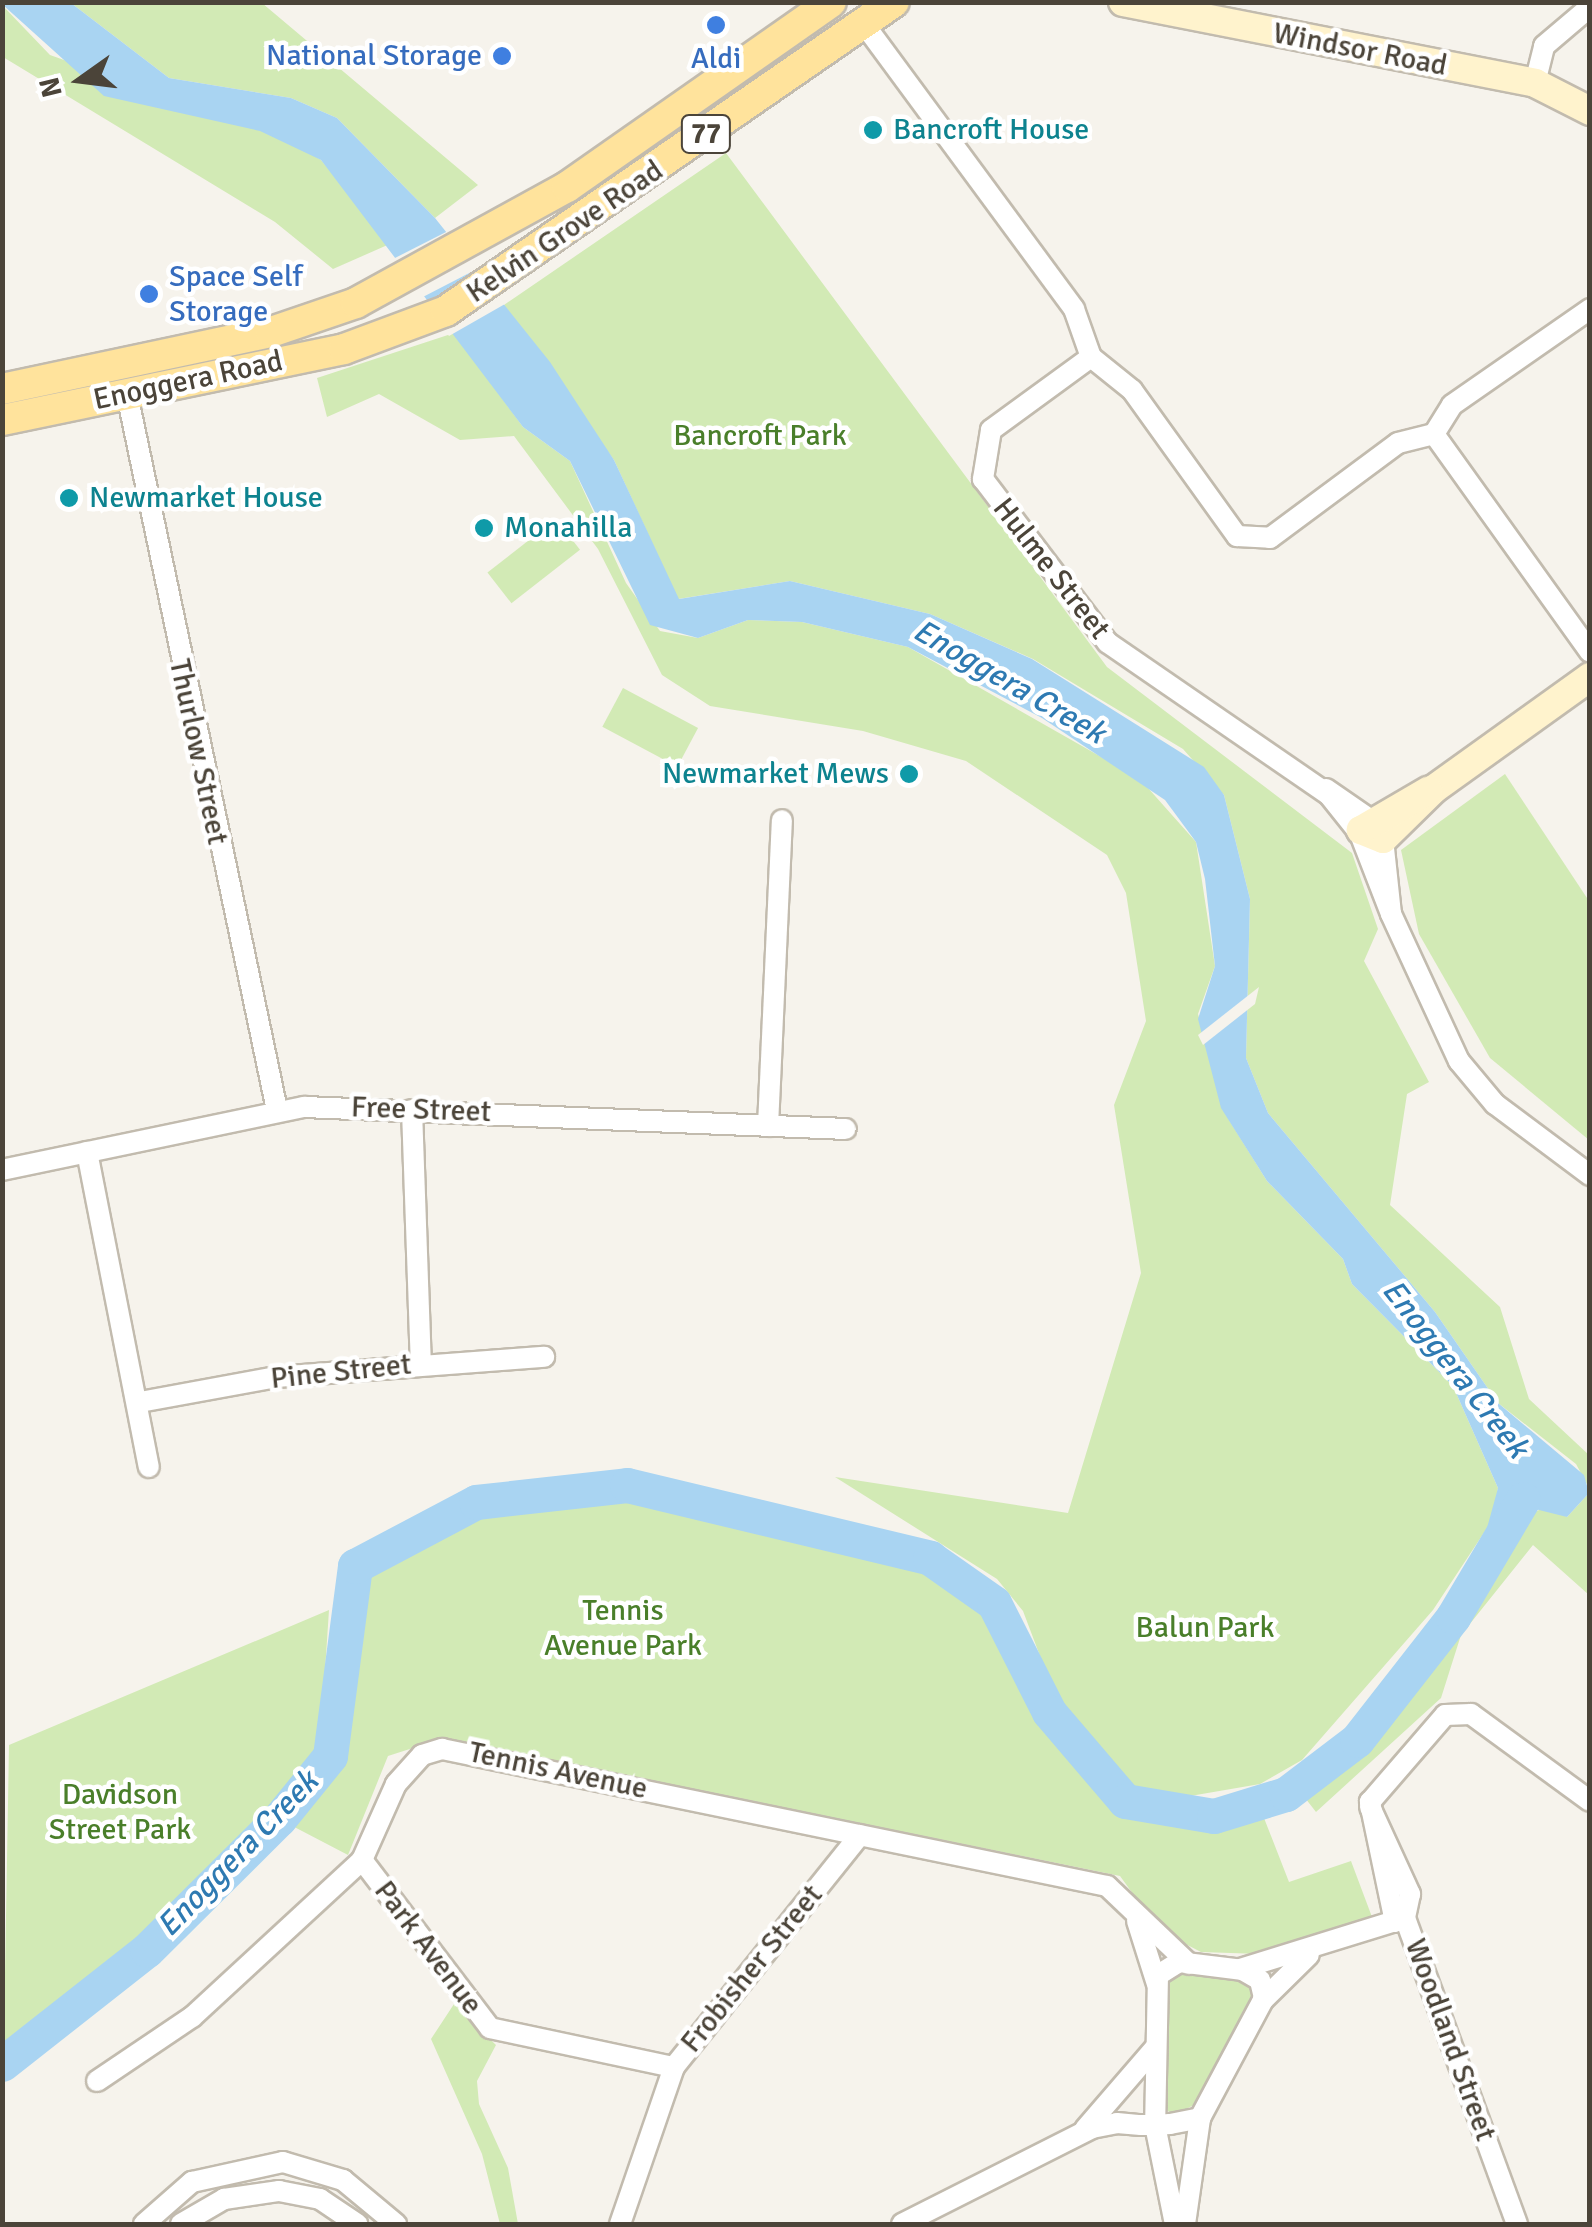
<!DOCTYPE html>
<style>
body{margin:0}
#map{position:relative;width:1592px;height:2227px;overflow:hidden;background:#f6f3ec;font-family:Signika,sans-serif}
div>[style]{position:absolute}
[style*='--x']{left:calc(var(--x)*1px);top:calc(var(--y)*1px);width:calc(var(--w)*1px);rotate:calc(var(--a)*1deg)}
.green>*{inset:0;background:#d2eab5;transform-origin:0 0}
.water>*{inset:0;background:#a9d4f2}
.pier>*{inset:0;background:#f6f3ec}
.river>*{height:35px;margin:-17.5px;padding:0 17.5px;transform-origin:17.5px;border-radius:17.5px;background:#a9d4f2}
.roads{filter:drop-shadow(2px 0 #c2bbae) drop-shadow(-2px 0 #c2bbae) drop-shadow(0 2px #c2bbae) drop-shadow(0 -2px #c2bbae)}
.street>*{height:20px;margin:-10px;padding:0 10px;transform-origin:10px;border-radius:10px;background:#fff}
.secondary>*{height:28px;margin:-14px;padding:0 14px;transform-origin:14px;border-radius:14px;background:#fff3cd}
.primary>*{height:30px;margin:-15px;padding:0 15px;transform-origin:15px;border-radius:15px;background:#ffe39c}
.dots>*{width:28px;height:28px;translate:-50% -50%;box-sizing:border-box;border:5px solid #fff;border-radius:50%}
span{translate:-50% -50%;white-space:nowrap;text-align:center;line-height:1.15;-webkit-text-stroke:9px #fff;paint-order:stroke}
.shield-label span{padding:2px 8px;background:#fff;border:2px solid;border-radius:8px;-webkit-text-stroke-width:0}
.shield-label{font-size:28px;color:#4b4439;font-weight:700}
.street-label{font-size:30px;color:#4b4439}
.shop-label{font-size:30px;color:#366cbe}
.right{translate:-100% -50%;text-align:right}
.left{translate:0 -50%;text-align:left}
.culture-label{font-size:30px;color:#0d838f}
.park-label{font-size:30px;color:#4a7f2a}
.water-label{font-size:32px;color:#2e7ab2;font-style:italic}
.frame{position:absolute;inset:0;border:5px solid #4b4439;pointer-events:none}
.north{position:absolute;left:30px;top:30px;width:100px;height:100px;-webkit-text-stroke:8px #fff;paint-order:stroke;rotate:256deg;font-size:28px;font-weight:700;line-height:40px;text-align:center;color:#4b4439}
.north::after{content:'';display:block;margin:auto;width:35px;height:45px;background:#4b4439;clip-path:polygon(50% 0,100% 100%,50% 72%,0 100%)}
</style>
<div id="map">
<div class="green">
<i style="clip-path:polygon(71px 3px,262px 3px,478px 185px,435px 218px,337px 118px,291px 98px,169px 78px)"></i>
<i style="clip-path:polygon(2px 5px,50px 55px,289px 140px,321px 160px,392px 243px,333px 269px,275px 222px,3px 57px)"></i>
<i style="clip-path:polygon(726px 153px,1107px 667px,1352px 853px,1378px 929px,1364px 961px,1429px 1082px,1407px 1094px,1390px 1205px,1500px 1307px,1529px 1399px,1589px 1455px,1589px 1488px,1576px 1464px,1498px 1403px,1435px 1312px,1268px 1113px,1246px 1058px,1250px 899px,1224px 795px,1183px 749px,1033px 659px,930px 614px,790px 581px,678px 599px,614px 460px,501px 307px)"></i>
<i style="clip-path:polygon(454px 333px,523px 427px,570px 461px,626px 583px,660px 631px,698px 638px,748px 620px,802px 622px,908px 647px,1140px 779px,1196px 842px,1215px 966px,1198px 1014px,1229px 1120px,1267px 1181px,1343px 1259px,1352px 1284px,1453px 1386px,1498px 1488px,1493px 1519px,1433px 1610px,1302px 1760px,1260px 1784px,1167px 1800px,1126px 1786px,1054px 1693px,1023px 1611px,997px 1579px,835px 1477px,1068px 1513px,1141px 1273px,1114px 1105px,1146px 1021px,1126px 893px,1107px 855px,966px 761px,863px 731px,710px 706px,662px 675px,598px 549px,514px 436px,460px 440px,379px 394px,327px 417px,317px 378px)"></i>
<i style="left:556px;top:519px;width:39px;height:87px;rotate:52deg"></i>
<i style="left:623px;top:688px;width:85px;height:44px;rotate:28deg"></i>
<i style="clip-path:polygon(1505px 774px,1589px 901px,1589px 1140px,1490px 1058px,1419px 934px,1401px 850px)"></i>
<i style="clip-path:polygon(627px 1485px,930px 1558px,994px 1603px,1049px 1712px,1125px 1801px,1214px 1816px,1286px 1794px,1264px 1818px,1289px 1882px,1351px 1861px,1372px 1917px,1260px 1954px,1201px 1952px,1160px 1931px,1120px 1876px,444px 1738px,388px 1756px,348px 1855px,279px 1819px,330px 1756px,355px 1566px,476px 1502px)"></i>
<i style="clip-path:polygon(1589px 1493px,1589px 1595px,1533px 1545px,1461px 1635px,1441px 1698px,1316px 1812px,1302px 1794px,1352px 1754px,1397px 1699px,1519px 1520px,1547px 1506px,1567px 1517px)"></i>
<i style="clip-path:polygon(329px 1610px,319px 1762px,147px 1932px,17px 2032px,3px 2089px,9px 1745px)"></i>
<i style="clip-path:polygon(1171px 1971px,1242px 1978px,1256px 1994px,1196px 2104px,1174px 2115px,1165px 2109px,1160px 2005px)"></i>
<i style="clip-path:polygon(454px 2004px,496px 2045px,477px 2081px,479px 2104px,508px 2168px,518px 2224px,500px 2224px,482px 2154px,431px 2039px)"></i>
</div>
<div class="water">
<i style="clip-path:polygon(71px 3px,169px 78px,291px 98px,337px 118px,435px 218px,550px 362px,614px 460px,679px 599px,790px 581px,930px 614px,1032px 659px,1204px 767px,1224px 795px,1250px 899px,1246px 1058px,1268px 1113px,1435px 1312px,1498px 1403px,1584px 1475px,1589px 1493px,1567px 1517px,1535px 1509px,1504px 1542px,1487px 1528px,1498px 1488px,1453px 1386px,1352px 1284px,1343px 1259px,1267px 1181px,1221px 1108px,1198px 1019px,1215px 966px,1205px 879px,1196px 842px,1165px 800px,1042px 718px,908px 647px,802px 622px,748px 620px,698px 638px,650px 625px,570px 461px,523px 427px,321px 160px,260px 131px,104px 96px,3px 5px)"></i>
</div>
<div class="pier">
<i style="clip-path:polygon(450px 230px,477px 269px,419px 299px,393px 259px)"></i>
<i style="clip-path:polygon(481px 274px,505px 304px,449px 336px,435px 317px,437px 299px)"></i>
<i style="clip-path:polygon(1259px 987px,1255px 1004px,1203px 1045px,1198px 1035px)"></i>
</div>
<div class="river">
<i style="--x:2;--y:2064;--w:184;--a:-38.2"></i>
<i style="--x:147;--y:1950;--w:186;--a:-44.8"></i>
<i style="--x:279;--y:1819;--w:81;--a:-51"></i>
<i style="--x:330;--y:1756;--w:192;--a:-82.5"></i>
<i style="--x:355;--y:1566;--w:137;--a:-27.9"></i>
<i style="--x:476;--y:1502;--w:152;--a:-6.4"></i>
<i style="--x:627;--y:1485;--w:312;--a:13.5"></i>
<i style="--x:930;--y:1558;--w:78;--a:35.1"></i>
<i style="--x:994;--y:1603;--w:122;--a:63.2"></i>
<i style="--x:1049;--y:1712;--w:117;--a:49.5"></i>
<i style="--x:1125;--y:1801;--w:90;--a:9.6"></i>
<i style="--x:1214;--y:1816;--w:75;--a:-17"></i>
<i style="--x:1286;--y:1794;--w:89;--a:-37.3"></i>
<i style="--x:1357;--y:1740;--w:156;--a:-52"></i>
<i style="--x:1453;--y:1617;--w:137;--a:-59.3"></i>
</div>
<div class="roads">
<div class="street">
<i style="--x:864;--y:24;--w:354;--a:53.6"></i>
<i style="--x:1074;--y:309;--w:51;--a:70.5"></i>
<i style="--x:1091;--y:357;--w:53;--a:38.8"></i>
<i style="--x:1132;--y:390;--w:180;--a:54.3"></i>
<i style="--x:1237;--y:536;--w:33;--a:3"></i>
<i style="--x:1270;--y:538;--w:159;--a:-36.6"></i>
<i style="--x:1398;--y:443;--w:37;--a:-14"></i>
<i style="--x:1434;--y:434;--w:34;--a:-58"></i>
<i style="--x:1452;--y:405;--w:168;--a:-34.8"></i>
<i style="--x:1535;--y:83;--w:38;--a:-76"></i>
<i style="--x:1544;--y:46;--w:60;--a:-40.3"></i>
<i style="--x:1091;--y:357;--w:124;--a:143.9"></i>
<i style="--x:991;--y:430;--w:50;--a:99.3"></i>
<i style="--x:983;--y:479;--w:206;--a:52.7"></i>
<i style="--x:1108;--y:643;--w:268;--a:34.5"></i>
<i style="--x:1329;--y:795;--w:50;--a:51.5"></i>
<i style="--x:1360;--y:834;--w:86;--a:68.8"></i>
<i style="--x:127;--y:394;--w:732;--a:78.17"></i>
<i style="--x:1434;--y:434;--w:268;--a:54.4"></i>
<i style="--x:1326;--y:789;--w:55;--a:34.6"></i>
<i style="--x:1383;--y:839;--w:75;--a:83.9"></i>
<i style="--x:1391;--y:914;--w:162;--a:65.2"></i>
<i style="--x:1459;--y:1061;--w:56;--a:50.1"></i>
<i style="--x:1495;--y:1104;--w:119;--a:36.8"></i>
<i style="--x:412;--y:1110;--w:254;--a:88"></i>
<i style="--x:768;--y:1126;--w:306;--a:-87.4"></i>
<i style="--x:87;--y:1152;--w:321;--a:78.9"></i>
<i style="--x:2;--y:1170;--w:309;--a:-11.8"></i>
<i style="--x:304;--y:1107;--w:542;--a:2.32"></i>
<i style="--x:140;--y:1402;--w:138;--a:-10.4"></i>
<i style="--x:276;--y:1377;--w:269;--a:-4.3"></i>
<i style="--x:1370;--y:1807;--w:96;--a:65.3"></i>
<i style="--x:1410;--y:1894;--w:25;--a:102"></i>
<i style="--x:1405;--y:1918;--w:326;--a:69.9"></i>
<i style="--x:362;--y:1860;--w:211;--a:52.7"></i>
<i style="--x:490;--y:2028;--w:188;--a:12"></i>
<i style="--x:1137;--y:1921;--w:66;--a:72.4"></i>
<i style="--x:1395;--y:1922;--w:123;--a:-101.8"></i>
<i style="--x:1370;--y:1802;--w:115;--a:-49.2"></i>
<i style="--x:1445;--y:1715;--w:26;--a:-2"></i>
<i style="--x:1471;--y:1714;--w:147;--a:36.2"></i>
<i style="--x:1240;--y:1969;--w:173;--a:-17.2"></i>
<i style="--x:1263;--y:2000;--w:64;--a:-44.4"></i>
<i style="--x:97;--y:2081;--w:115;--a:-34"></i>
<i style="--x:192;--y:2017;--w:231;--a:-42.7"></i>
<i style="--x:362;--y:1860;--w:83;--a:-65.9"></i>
<i style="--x:396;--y:1784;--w:39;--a:-48"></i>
<i style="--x:422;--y:1755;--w:21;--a:-17"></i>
<i style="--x:442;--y:1749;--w:679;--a:11.64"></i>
<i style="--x:1107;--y:1886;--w:113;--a:43.6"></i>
<i style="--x:1085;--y:2129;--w:106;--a:-49.2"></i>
<i style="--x:144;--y:2224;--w:64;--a:-41.2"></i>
<i style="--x:192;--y:2182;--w:93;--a:-12.4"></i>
<i style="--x:283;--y:2162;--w:63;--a:16.7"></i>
<i style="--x:343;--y:2180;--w:69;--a:39.7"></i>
<i style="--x:181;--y:2224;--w:50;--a:-30.2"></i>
<i style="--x:224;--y:2199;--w:56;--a:-8.3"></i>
<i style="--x:279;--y:2191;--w:42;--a:11"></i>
<i style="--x:320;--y:2199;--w:45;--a:34"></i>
<i style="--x:620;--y:2224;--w:166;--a:-71"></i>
<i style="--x:674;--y:2067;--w:297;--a:-51.3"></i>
<i style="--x:902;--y:2224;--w:213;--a:-26.8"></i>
<i style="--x:1092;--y:2128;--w:25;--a:-11"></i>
<i style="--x:1117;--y:2123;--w:24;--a:5"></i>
<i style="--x:1141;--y:2125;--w:14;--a:0"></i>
<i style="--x:1155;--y:2125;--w:15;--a:-4"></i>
<i style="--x:1170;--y:2124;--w:31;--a:-11"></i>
<i style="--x:1200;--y:2118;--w:136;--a:-61.9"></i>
<i style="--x:1264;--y:1998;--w:18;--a:-103"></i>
<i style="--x:1260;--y:1980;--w:20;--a:-150"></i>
<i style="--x:1243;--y:1970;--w:64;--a:-172.9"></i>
<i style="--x:1179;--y:1962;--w:25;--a:148"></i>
<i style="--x:1158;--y:1975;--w:150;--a:91.1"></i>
<i style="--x:1155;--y:2125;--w:101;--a:78.6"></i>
<i style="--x:1185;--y:2224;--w:107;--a:-81.9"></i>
</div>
<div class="secondary">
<i style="--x:1123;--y:2;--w:420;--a:11.1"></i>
<i style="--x:1535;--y:83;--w:62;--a:27"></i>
<i style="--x:1383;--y:839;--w:71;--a:-44.4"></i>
<i style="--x:1434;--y:789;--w:192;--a:-35.7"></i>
<i style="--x:1383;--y:839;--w:24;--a:-158"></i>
<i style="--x:1361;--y:830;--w:78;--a:-30.2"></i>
</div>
<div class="primary">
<i style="--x:2;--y:389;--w:275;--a:-12"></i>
<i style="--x:271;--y:332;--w:90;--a:-18.8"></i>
<i style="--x:356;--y:303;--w:241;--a:-28.8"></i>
<i style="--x:567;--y:187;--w:322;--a:-35"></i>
<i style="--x:2;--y:420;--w:349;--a:-11.7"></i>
<i style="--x:344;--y:349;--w:109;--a:-20.4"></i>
<i style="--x:446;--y:311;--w:544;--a:-34.6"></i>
</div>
</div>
<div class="dots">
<i style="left:716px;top:25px;background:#3f7fe0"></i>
<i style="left:502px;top:56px;background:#3f7fe0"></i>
<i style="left:873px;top:130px;background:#0f9aa8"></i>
<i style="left:149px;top:294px;background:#3f7fe0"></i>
<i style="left:69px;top:498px;background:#0f9aa8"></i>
<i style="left:484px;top:528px;background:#0f9aa8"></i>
<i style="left:909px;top:774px;background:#0f9aa8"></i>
</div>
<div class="shield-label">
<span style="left:706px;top:134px">77</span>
</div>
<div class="street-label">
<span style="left:1360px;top:50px;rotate:11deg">Windsor Road</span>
<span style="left:565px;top:232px;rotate:-34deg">Kelvin Grove Road</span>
<span style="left:188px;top:381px;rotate:-12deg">Enoggera Road</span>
<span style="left:1051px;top:569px;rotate:52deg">Hulme Street</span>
<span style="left:198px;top:752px;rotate:78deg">Thurlow Street</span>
<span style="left:421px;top:1110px;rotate:2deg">Free Street</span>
<span style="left:341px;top:1372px;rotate:-6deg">Pine Street</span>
<span style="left:558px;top:1771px;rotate:12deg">Tennis Avenue</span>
<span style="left:428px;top:1948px;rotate:53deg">Park Avenue</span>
<span style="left:752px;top:1969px;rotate:-51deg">Frobisher Street</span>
<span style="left:1450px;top:2040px;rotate:70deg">Woodland Street</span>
</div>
<div class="shop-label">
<span class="right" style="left:482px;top:56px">National Storage</span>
<span style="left:716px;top:59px">Aldi</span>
<span class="left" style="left:169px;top:294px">Space Self<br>Storage</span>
</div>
<div class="culture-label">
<span class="left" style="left:893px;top:130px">Bancroft House</span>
<span class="left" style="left:89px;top:498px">Newmarket House</span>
<span class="left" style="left:504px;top:528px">Monahilla</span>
<span class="right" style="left:889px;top:774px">Newmarket Mews</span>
</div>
<div class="park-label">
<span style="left:760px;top:436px">Bancroft Park</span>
<span style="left:623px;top:1628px">Tennis<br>Avenue Park</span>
<span style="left:1205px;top:1628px">Balun Park</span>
<span style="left:120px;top:1812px">Davidson<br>Street Park</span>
</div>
<div class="water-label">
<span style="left:1009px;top:682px;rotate:30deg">Enoggera Creek</span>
<span style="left:1455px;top:1369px;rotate:52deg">Enoggera Creek</span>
<span style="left:238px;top:1854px;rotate:-46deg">Enoggera Creek</span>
</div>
<div class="frame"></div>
<div class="north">N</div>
</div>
